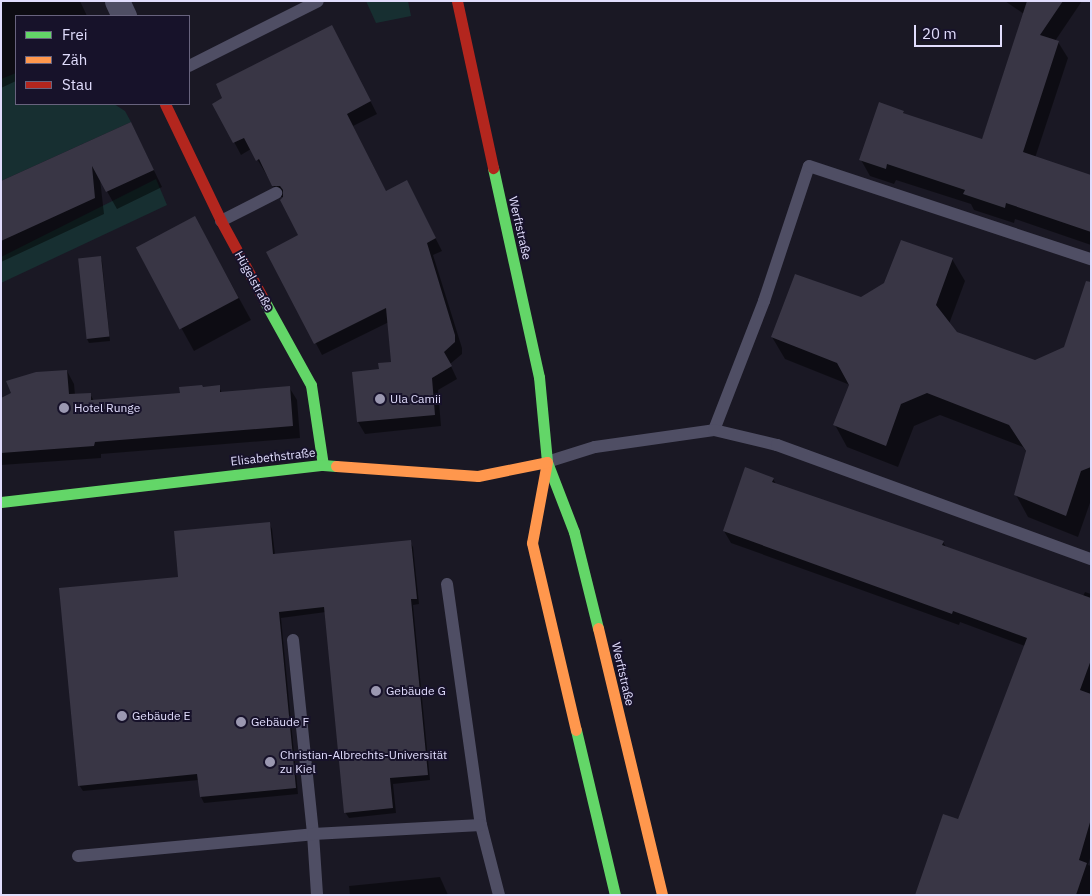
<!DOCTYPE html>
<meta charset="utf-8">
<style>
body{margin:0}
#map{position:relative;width:1092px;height:896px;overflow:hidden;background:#1a1824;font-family:"IBM Plex Sans",sans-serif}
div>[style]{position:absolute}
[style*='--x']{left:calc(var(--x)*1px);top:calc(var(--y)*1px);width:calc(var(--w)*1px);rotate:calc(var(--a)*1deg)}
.green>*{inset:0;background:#172f31}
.shadow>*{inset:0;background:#0007}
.building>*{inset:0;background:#393645;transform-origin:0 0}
.lane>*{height:12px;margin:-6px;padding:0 6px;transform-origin:6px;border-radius:6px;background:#4f4e64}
.street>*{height:25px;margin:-12.5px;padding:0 12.5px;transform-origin:12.5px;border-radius:12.5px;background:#4f4e64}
.fast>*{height:11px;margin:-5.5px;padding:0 5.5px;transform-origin:5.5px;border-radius:5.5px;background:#63d668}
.slow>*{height:11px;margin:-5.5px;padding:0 5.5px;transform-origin:5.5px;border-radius:5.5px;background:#ff974d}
.jam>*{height:11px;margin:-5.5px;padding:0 5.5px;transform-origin:5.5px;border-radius:5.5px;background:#b3261e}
.dots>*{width:14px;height:14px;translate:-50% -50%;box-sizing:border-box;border:2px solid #17122a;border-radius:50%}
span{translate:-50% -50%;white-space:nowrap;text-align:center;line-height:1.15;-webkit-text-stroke:4px #17122a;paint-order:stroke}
.street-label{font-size:12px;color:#e1ddfd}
.poi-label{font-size:12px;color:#e1ddfd}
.left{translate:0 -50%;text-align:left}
.frame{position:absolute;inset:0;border:2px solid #e1ddfd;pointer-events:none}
.legend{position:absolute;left:15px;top:15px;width:175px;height:90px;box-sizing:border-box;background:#17122a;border:1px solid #68637e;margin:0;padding:6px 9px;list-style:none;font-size:15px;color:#e1ddfd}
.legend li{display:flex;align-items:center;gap:10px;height:25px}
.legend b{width:25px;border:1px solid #68637e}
.scale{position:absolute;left:914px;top:25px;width:88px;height:22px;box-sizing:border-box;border:2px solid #e1ddfd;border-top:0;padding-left:6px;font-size:15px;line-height:18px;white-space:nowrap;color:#e1ddfd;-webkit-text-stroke:4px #17122a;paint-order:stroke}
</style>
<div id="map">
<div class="green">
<i style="clip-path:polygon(366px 1px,408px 1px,411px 16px,376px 23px)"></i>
<i style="clip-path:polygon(16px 73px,16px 104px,114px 104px,125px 111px,131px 122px,1px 181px,1px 79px)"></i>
<i style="clip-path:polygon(156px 179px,167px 205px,1px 283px,1px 257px)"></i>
</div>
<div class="shadow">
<i style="clip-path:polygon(6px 1px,80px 1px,87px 16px,16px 16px,16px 81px,1px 88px,1px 3px)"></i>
<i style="clip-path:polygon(1005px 1px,1082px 1px,1055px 41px,1058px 42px,1068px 58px,1035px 158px,1091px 176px,1091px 245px,1015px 219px,1014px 223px,974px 210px,971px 204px,896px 180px,894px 184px,870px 176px,861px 160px,879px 104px,903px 112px,905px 115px,982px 140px,1024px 14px)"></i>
<i style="clip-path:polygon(338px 38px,377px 114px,353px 126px,386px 192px,413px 194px,442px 251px,433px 255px,462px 348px,462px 354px,450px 364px,457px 379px,438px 390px,441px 426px,365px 434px,358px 422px,380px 370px,393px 363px,389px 322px,322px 355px,268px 252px,300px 236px,284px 197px,280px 197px,251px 149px,241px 155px,214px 104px)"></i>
<i style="clip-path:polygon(131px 123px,162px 187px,117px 209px,100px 179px,104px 214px,1px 262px,1px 183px)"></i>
<i style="clip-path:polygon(207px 240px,251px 320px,194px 351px,137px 248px)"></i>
<i style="clip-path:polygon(100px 257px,102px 261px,110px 341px,89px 343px,87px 339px)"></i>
<i style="clip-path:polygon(952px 259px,965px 281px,949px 324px,956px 333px,1035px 362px,1065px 348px,1091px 315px,1091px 500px,1078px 537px,1028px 517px,1016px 495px,1027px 453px,1023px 447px,940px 415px,914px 426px,898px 467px,847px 447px,835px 425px,850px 385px,785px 359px,772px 337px)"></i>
<i style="clip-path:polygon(67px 371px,74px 384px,75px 395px,90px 394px,94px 401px,181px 394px,219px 387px,222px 393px,289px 387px,297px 400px,300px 438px,101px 454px,101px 458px,1px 465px,1px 399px)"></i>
<i style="clip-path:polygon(773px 479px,776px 484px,943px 542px,946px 547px,1083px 596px,1085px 592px,1091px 594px,1091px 855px,1088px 865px,1091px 866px,1091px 895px,915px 895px,958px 820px,1025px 646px,960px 622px,959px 625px,731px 543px,724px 531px)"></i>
<i style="clip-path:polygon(269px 523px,272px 529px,275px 555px,410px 542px,413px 547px,419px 604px,413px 605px,430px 780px,393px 784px,396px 813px,349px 818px,345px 812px,326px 612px,281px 618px,298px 794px,204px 803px,201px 797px,199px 780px,83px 791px,79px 785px,180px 578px)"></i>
<i style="clip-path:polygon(440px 877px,448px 895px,350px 895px,349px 886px)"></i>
</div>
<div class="building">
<i style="clip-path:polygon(1027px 1px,1063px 1px,1040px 35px,1059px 41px,1023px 152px,1091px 175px,1091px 232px,1006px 203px,1005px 208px,963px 194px,965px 190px,887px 164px,886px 169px,859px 160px,879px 102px,904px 111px,903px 113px,982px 139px)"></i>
<i style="clip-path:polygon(332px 25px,371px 101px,347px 114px,386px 191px,407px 180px,436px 238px,427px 243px,455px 335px,455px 342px,444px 352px,452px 366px,432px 378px,435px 415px,357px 422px,352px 372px,379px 369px,378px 363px,391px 362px,386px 308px,314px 344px,266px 252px,298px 235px,280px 200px,283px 197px,283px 190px,280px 186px,272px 186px,259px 159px,256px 161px,244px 138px,233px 143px,212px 104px,222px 98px,216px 84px)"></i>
<i style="clip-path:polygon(131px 122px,154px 170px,106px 192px,92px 166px,95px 198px,1px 241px,1px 181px)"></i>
<i style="left:195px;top:216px;width:93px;height:67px;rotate:62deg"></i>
<i style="clip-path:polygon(901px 240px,953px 258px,936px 305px,957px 332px,1035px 360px,1064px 347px,1086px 281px,1091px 282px,1091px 467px,1081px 471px,1066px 516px,1014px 495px,1026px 451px,1009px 425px,927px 393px,901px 404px,886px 446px,833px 425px,849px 385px,837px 363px,771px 337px,795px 274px,861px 297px,884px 283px)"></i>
<i style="left:101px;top:256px;width:81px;height:23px;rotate:84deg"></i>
<i style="clip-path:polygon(67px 370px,69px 394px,91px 393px,91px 400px,180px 393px,179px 387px,202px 385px,203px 387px,220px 385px,220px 392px,290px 386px,293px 426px,95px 442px,94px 446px,1px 453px,1px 398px,11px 393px,6px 381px,36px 372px)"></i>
<i style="clip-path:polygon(745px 467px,774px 478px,772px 482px,944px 541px,942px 545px,1091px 598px,1091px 660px,1080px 690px,1091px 694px,1091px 819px,1079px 860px,1087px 863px,1076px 895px,915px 895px,943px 814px,958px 819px,1027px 638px,953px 611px,952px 614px,723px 531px)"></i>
<i style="clip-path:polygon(270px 522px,273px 554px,411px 540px,417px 599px,411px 599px,428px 775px,390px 778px,393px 808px,344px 813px,324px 607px,279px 612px,296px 788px,200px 797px,197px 774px,78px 786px,59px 588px,178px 577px,174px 531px)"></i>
</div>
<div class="lane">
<i style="--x:189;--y:66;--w:144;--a:-26.7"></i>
<i style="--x:221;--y:221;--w:62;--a:-27"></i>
<i style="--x:714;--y:430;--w:138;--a:-68.8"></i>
<i style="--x:764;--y:301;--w:142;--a:-71.6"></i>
<i style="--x:809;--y:166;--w:297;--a:18.3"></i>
<i style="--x:547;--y:462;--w:50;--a:-17.4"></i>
<i style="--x:595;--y:447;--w:120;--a:-8.1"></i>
<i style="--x:714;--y:430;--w:65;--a:13.4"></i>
<i style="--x:777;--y:445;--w:334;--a:20"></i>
<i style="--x:447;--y:584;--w:243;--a:82"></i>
<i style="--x:481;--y:825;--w:72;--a:75.6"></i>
<i style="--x:293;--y:640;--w:195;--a:84.1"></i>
<i style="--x:313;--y:834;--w:61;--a:86.2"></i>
<i style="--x:78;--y:856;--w:236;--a:-5.3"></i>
<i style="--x:313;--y:834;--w:168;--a:-3.1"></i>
</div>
<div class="street">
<i style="--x:117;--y:1;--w:17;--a:65"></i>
</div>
<div class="fast">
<i style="--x:493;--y:168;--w:214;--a:77.6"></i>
<i style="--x:539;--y:377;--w:85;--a:84.6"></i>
<i style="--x:547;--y:462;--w:75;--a:68.9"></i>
<i style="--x:574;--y:532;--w:99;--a:76"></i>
<i style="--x:265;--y:302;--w:95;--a:61"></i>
<i style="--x:311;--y:385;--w:81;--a:81.5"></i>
<i style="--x:1;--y:502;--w:324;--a:-6.6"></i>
<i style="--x:323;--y:465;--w:13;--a:4"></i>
<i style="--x:576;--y:730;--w:170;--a:76.7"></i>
</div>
<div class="slow">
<i style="--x:547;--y:462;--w:82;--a:100.5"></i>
<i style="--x:532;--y:543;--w:192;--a:76.8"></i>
<i style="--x:336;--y:466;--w:142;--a:4"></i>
<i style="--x:478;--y:476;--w:70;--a:-11.5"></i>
<i style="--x:598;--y:628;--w:275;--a:76.5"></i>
</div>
<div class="jam">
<i style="--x:457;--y:1;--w:171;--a:77.8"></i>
<i style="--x:165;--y:104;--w:130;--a:64.4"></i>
<i style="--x:221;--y:221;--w:92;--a:61.5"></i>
</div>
<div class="dots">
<i style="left:380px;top:399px;background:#9b98b1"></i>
<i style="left:64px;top:408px;background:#9b98b1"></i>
<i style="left:376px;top:691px;background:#9b98b1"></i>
<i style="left:122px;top:716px;background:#9b98b1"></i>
<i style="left:241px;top:722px;background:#9b98b1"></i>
<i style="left:270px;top:762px;background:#9b98b1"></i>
</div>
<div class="street-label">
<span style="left:520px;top:228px;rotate:77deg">Werftstraße</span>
<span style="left:254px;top:281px;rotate:61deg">Hügelstraße</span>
<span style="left:273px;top:457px;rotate:-6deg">Elisabethstraße</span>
<span style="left:623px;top:674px;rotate:77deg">Werftstraße</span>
</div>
<div class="poi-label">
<span class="left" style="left:390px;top:399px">Ula Camii</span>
<span class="left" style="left:74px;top:408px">Hotel Runge</span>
<span class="left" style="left:386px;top:691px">Gebäude G</span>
<span class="left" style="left:132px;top:716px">Gebäude E</span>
<span class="left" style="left:251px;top:722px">Gebäude F</span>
<span class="left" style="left:280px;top:762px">Christian-Albrechts-Universität<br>zu Kiel</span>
</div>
<div class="frame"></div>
<ul class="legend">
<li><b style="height:6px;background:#63d668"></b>Frei</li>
<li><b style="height:6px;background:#ff974d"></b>Zäh</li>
<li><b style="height:6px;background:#b3261e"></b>Stau</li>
</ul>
<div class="scale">20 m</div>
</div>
